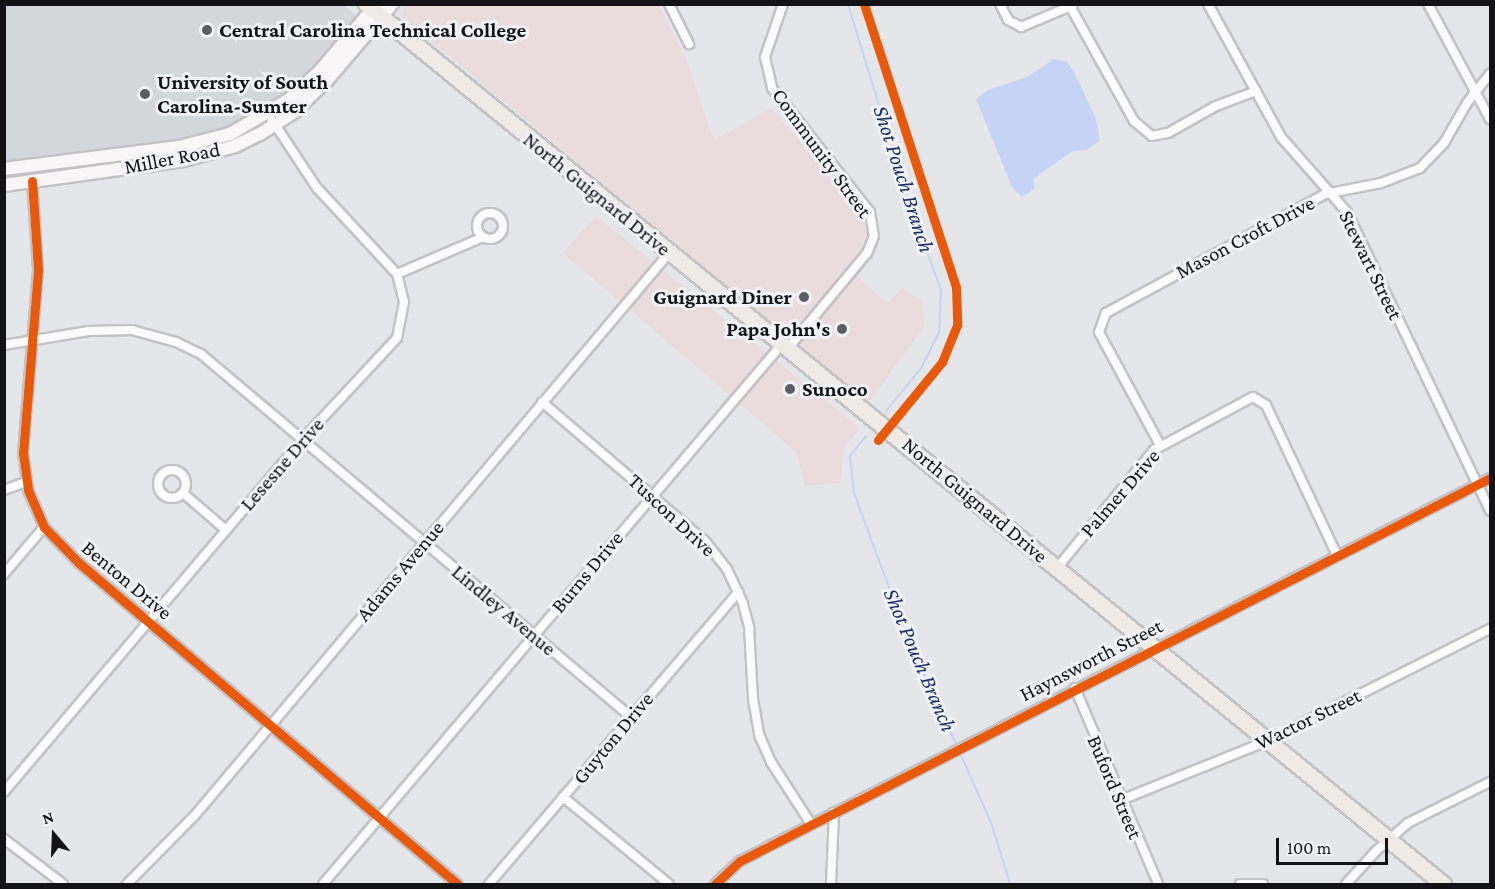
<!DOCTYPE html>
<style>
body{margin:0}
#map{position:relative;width:1495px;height:889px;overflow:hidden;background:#e5e6e9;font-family:"Crimson Pro",serif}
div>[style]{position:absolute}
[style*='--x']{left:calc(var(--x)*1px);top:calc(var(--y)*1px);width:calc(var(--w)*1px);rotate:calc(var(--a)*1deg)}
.commercial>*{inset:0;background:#eadcdd}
.built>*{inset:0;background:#d4d6dd}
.water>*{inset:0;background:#c5d4f6}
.stream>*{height:2px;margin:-1px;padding:0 1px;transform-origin:1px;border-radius:1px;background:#c5d4f6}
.roads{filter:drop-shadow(2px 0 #c3c3c6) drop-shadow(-2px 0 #c3c3c6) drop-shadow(0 2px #c3c3c6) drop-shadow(0 -2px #c3c3c6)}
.street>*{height:8px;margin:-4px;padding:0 4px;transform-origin:4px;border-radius:4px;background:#fbfbfc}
.street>.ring{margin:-4px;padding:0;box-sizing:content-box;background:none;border:8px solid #fbfbfc;border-radius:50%}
.secondary>*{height:12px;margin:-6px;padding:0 6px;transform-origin:6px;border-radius:6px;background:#f8f6f6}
.highway>*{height:15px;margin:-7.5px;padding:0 7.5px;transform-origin:7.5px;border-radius:7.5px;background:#f0eae7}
.cycleway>*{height:9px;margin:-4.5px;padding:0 4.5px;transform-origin:4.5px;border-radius:4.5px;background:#e8590c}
.dots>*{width:16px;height:16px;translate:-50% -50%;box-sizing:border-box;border:3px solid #f1f2f8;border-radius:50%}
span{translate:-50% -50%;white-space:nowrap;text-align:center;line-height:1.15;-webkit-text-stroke:6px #f1f2f8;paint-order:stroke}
.poi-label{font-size:21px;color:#131316;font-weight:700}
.left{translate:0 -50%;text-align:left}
.right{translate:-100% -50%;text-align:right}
.street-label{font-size:21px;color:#131316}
.water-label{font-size:22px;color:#192e64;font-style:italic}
.frame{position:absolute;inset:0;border:6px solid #131316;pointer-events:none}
.north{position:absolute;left:24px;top:805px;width:60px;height:60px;-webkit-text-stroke:4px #f1f2f8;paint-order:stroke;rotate:341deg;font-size:16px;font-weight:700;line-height:24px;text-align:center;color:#131316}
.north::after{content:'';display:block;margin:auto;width:21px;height:27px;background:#131316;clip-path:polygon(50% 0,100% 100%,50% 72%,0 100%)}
.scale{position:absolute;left:1276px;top:838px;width:112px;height:27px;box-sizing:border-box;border:3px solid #131316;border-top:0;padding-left:8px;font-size:18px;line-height:21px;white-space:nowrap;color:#131316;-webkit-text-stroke:4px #f1f2f8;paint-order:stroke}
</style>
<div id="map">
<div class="commercial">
<i style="clip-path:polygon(405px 4px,659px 5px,686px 59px,714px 140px,771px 108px,861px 214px,868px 231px,849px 269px,888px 304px,901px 288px,922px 301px,925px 326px,868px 403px,402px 17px)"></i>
<i style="clip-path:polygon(596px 216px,860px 428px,845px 446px,840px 483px,805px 486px,797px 453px,563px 253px)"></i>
</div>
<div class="built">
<i style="clip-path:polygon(342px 4px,356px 15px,355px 20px,306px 78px,240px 123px,177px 142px,5px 167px,5px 5px)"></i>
</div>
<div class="water">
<i style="clip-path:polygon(1054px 59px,1067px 62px,1074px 72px,1096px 119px,1100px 140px,1087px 150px,1073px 151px,1033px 179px,1035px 188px,1022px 197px,1012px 187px,976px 99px,988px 90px,1027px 77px)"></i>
</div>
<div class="stream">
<i style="--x:848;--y:4;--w:202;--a:73"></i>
<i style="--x:907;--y:197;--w:99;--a:69.9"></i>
<i style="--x:941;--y:290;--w:42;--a:92.7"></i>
<i style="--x:939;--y:332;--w:39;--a:116"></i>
<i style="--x:922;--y:367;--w:57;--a:129.3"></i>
<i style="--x:866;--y:436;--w:26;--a:129"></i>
<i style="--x:850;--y:456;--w:37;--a:84"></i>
<i style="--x:854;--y:493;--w:161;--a:69.7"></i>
<i style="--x:910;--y:644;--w:112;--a:65.3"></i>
<i style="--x:959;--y:751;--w:81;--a:66"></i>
<i style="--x:992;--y:825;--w:62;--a:73"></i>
</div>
<div class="roads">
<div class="street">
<i style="--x:669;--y:4;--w:45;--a:63.4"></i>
<i style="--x:783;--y:4;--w:56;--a:108.8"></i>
<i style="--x:765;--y:57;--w:32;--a:77"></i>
<i style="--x:772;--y:88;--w:158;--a:51.7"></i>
<i style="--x:870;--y:212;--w:24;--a:81"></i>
<i style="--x:874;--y:236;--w:18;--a:112"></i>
<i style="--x:867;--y:253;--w:124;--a:129.7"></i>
<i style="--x:1000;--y:4;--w:18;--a:63"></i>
<i style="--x:1008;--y:20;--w:15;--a:28"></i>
<i style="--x:1021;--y:27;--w:56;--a:-22.9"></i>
<i style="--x:1208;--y:4;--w:152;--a:61.2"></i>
<i style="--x:1281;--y:137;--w:100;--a:48.7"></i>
<i style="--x:1347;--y:212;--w:331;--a:64.4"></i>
<i style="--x:1428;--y:4;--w:131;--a:61.7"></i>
<i style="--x:1070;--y:6;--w:132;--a:60.9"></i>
<i style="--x:1134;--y:121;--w:23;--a:40"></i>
<i style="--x:1152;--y:136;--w:16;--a:-11"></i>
<i style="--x:1168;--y:133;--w:55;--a:-29.4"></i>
<i style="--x:1216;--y:106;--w:43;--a:-20.6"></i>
<i style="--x:32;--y:181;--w:89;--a:86.1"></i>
<i style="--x:38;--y:270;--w:184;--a:94.7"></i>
<i style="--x:23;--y:453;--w:37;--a:82"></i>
<i style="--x:28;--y:490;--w:40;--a:66.6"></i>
<i style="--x:44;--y:527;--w:50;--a:45.8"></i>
<i style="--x:79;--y:563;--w:496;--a:40.3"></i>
<i class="ring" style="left:477px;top:213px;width:18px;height:18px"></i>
<i style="--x:397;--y:274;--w:94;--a:-23.3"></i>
<i style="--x:4;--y:345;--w:86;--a:-9.4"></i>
<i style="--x:89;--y:331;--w:43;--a:-1.3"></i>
<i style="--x:132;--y:330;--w:46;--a:15.3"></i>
<i style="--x:176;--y:342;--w:28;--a:26"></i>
<i style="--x:201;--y:354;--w:563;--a:40.17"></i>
<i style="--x:542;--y:402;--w:214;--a:40.5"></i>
<i style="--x:705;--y:541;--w:36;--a:52"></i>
<i style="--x:727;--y:569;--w:38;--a:65"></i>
<i style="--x:743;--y:604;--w:24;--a:75"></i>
<i style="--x:749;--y:627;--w:72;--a:86.8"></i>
<i style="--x:753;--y:699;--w:39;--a:80"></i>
<i style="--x:760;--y:737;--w:27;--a:66"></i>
<i style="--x:771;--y:762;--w:74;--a:57.2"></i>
<i style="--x:1160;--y:445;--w:128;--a:-118.4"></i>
<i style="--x:1099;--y:332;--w:20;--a:-70"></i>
<i style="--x:1106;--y:313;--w:249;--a:-28.5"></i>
<i style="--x:1325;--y:194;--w:57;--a:-11.1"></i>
<i style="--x:1381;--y:183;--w:42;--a:-21"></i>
<i style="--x:1420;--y:168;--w:35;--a:-46"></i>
<i style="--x:1444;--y:143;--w:46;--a:-60.1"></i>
<i style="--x:1467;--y:103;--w:37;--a:-52"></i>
<i class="ring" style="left:158px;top:470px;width:20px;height:20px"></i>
<i style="--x:4;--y:490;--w:23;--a:-20"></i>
<i style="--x:183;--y:493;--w:57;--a:40.7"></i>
<i style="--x:1057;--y:568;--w:153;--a:-50.6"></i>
<i style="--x:1154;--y:450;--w:112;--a:-28.2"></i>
<i style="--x:1253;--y:397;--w:15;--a:32"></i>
<i style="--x:1266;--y:405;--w:166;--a:64.7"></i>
<i style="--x:4;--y:574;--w:62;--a:-49.6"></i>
<i style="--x:1075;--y:688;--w:213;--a:67"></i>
<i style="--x:4;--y:792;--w:463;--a:-49.7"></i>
<i style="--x:303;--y:439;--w:138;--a:-47.1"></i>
<i style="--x:397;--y:338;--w:37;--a:-79"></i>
<i style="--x:404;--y:302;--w:29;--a:-104"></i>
<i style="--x:397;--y:274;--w:117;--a:-132.9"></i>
<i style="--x:317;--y:188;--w:82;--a:-123.5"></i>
<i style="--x:563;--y:797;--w:137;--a:39.4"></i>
<i style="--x:1121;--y:800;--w:157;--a:-22"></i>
<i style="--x:1267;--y:741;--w:250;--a:-26.7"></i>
<i style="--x:4;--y:839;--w:74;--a:37.3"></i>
<i style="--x:127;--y:884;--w:98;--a:-45.4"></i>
<i style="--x:196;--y:814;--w:734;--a:-49.86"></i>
<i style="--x:323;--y:884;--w:710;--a:-49.63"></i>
<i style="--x:489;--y:884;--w:384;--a:-49.5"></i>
<i style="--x:715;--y:884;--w:34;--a:-43"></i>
<i style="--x:740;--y:861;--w:842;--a:-27.05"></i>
<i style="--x:831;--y:884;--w:72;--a:-87.6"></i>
<i style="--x:1240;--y:884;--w:23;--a:0"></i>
<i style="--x:1346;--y:884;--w:45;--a:-47.7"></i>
<i style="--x:1376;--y:851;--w:43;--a:-41.2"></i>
<i style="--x:1408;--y:823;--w:92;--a:-26.6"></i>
</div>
<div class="secondary">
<i style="--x:4;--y:169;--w:176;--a:-7.2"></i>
<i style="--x:179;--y:147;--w:53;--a:-14.3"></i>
<i style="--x:230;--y:134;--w:69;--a:-30.3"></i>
<i style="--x:290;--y:99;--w:42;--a:-43.1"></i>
<i style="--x:321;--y:70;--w:87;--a:-49.7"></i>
<i style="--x:4;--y:185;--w:182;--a:-7.9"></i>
<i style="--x:184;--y:160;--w:53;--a:-15.4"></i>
<i style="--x:235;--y:146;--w:28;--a:-26"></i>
<i style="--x:260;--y:134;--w:40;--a:-32.9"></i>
<i style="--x:294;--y:112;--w:46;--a:-44.1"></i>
<i style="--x:327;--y:80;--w:100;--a:-49.5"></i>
</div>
<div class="highway">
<i style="--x:366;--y:4;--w:1391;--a:39.25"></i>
</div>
</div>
<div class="cycleway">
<i style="--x:864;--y:4;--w:298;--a:72"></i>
<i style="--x:956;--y:287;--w:38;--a:88"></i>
<i style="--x:957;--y:325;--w:40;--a:112"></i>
<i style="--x:942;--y:362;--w:101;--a:129.4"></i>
<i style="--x:32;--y:181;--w:89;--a:86.1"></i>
<i style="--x:38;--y:270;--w:184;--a:94.7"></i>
<i style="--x:23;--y:453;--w:37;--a:82"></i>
<i style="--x:28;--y:490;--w:40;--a:66.6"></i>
<i style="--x:44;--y:527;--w:50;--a:45.8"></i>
<i style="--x:79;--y:563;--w:496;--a:40.3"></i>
<i style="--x:715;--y:884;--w:34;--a:-43"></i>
<i style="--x:740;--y:861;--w:842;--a:-27.05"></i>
</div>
<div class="dots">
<i style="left:207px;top:30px;background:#5c5d60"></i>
<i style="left:145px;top:94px;background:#5c5d60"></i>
<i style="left:804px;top:297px;background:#5c5d60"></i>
<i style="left:842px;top:329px;background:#5c5d60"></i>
<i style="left:790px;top:389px;background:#5c5d60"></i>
</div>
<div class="poi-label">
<span class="left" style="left:219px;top:30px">Central Carolina Technical College</span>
<span class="left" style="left:157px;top:94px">University of South<br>Carolina-Sumter</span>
<span class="right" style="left:792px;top:297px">Guignard Diner</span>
<span class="right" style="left:830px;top:329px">Papa John's</span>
<span class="left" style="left:802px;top:389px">Sunoco</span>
</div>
<div class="street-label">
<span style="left:822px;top:153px;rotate:54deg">Community Street</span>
<span style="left:172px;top:158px;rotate:-11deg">Miller Road</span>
<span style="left:597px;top:194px;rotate:39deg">North Guignard Drive</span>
<span style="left:1245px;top:237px;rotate:-28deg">Mason Croft Drive</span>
<span style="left:1371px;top:265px;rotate:64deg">Stewart Street</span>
<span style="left:282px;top:464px;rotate:-49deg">Lesesne Drive</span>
<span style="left:1120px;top:493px;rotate:-49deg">Palmer Drive</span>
<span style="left:975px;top:500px;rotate:40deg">North Guignard Drive</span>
<span style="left:672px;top:515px;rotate:43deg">Tuscon Drive</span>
<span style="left:400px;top:571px;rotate:-50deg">Adams Avenue</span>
<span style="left:587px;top:572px;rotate:-50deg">Burns Drive</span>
<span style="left:127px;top:580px;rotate:40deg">Benton Drive</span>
<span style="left:504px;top:610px;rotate:40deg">Lindley Avenue</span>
<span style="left:1091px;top:660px;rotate:-27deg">Haynsworth Street</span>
<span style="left:1308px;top:719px;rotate:-26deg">Wactor Street</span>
<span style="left:613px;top:738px;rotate:-50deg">Guyton Drive</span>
<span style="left:1115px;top:787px;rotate:67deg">Buford Street</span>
</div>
<div class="water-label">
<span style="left:904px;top:179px;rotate:72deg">Shot Pouch Branch</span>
<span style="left:920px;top:660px;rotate:67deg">Shot Pouch Branch</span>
</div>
<div class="frame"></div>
<div class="north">N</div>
<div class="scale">100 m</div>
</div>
